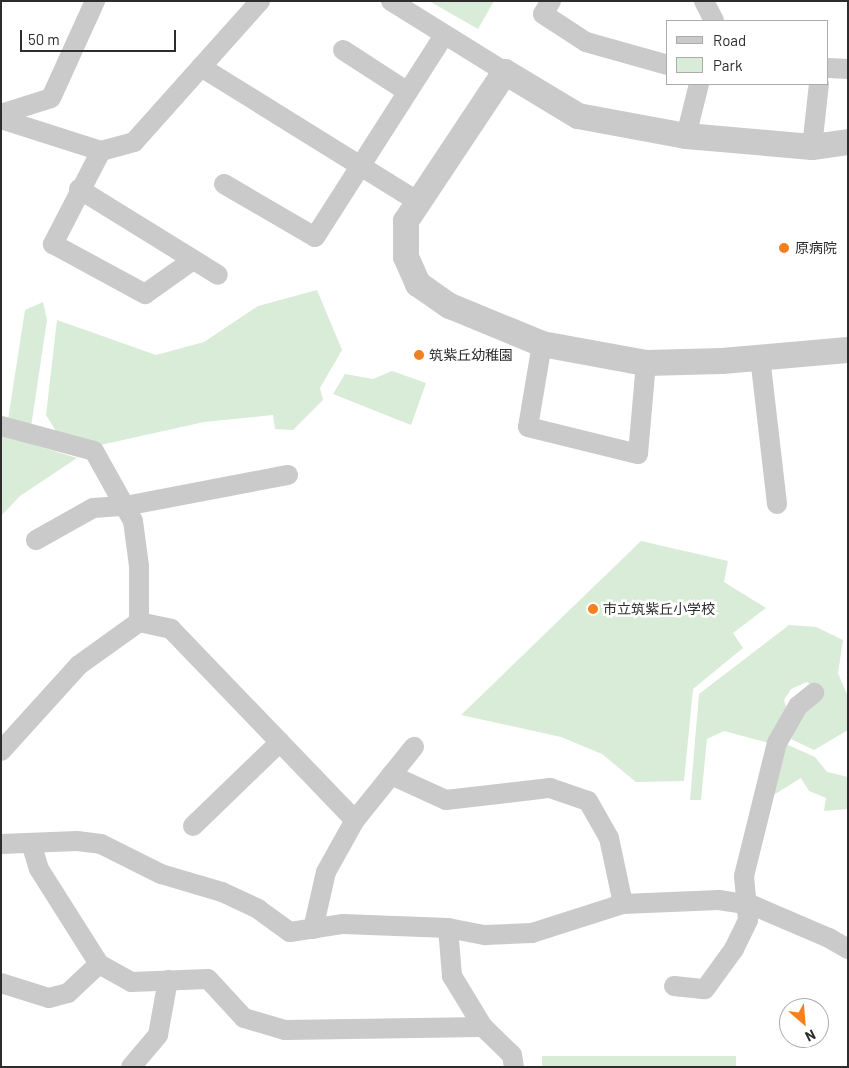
<!DOCTYPE html>
<meta charset="utf-8">
<style>
body{margin:0}
#map{position:relative;width:849px;height:1068px;overflow:hidden;background:#fff;font-family:Barlow,"Noto Sans JP",sans-serif}
div>[style]{position:absolute}
[style*='--x']{left:calc(var(--x)*1px);top:calc(var(--y)*1px);width:calc(var(--w)*1px);rotate:calc(var(--a)*1deg)}
.green>*{inset:0;background:#d8ecd8;transform-origin:0 0}
.minor>*{height:20px;margin:-10px;padding:0 10px;transform-origin:10px;border-radius:10px;background:#cacaca}
.tertiary>*{height:26px;margin:-13px;padding:0 13px;transform-origin:13px;border-radius:13px;background:#cacaca}
.dots>*{width:14px;height:14px;translate:-50% -50%;box-sizing:border-box;border:2px solid #fff;border-radius:50%}
span{translate:-50% -50%;white-space:nowrap;text-align:center;line-height:1.15;-webkit-text-stroke:5px #fff;paint-order:stroke}
.poi-label{font-size:14px;color:#2d2d2d}
.left{translate:0 -50%;text-align:left}
.frame{position:absolute;inset:0;border:2px solid #2d2d2d;pointer-events:none}
.legend{position:absolute;left:666px;top:20px;width:162px;height:65px;box-sizing:border-box;background:#fff;border:1px solid #ababab;margin:0;padding:6px 9px;list-style:none;font-size:15px;color:#2d2d2d}
.legend li{display:flex;align-items:center;gap:10px;height:25px}
.legend b{width:25px;border:1px solid #ababab}
.north{position:absolute;left:779px;top:998px;width:50px;height:50px;box-sizing:border-box;background:#fff;border:1px solid #ababab;border-radius:50%;rotate:153deg;font-size:14px;font-weight:700;line-height:20px;text-align:center;color:#2d2d2d}
.north::after{content:'';display:block;margin:auto;width:18px;height:22px;background:#f5801d;clip-path:polygon(50% 0,100% 100%,50% 72%,0 100%)}
.scale{position:absolute;left:20px;top:30px;width:156px;height:22px;box-sizing:border-box;border:2px solid #2d2d2d;border-top:0;padding-left:6px;font-size:15px;line-height:18px;white-space:nowrap;color:#2d2d2d;-webkit-text-stroke:4px #fff;paint-order:stroke}
</style>
<div id="map">
<div class="green">
<i style="clip-path:polygon(429px 1px,494px 1px,478px 29px)"></i>
<i style="clip-path:polygon(317px 290px,342px 350px,320px 388px,323px 400px,293px 430px,275px 429px,273px 415px,204px 422px,96px 446px,56px 431px,46px 415px,57px 320px,156px 355px,204px 342px,258px 306px)"></i>
<i style="clip-path:polygon(43px 302px,47px 320px,31px 427px,8px 420px,25px 310px)"></i>
<i style="clip-path:polygon(392px 371px,426px 383px,411px 425px,333px 394px,345px 374px,373px 379px)"></i>
<i style="clip-path:polygon(1px 435px,77px 458px,20px 496px,1px 516px)"></i>
<i style="clip-path:polygon(641px 541px,728px 561px,724px 582px,766px 608px,733px 633px,743px 648px,693px 689px,684px 781px,636px 782px,602px 754px,561px 737px,461px 715px)"></i>
<i style="clip-path:polygon(789px 625px,816px 627px,843px 640px,838px 673px,848px 697px,848px 730px,814px 750px,791px 739px,807px 706px,821px 693px,807px 682px,791px 689px,784px 700px,787px 709px,769px 743px,724px 731px,707px 739px,701px 800px,690px 800px,699px 694px)"></i>
<i style="clip-path:polygon(786px 744px,815px 757px,827px 772px,848px 777px,848px 809px,824px 811px,826px 798px,809px 791px,801px 778px,772px 796px)"></i>
<i style="left:542px;top:1056px;width:194px;height:11px"></i>
</div>
<div class="minor">
<i style="--x:391;--y:1;--w:134;--a:31.9"></i>
<i style="--x:551;--y:1;--w:15;--a:122"></i>
<i style="--x:543;--y:14;--w:51;--a:33.1"></i>
<i style="--x:586;--y:42;--w:85;--a:15.7"></i>
<i style="--x:704;--y:1;--w:22;--a:63"></i>
<i style="--x:343;--y:50;--w:77;--a:32.9"></i>
<i style="--x:201;--y:67;--w:256;--a:31.8"></i>
<i style="--x:828;--y:68;--w:20;--a:3"></i>
<i style="--x:1;--y:114;--w:52;--a:-17.7"></i>
<i style="--x:51;--y:98;--w:107;--a:-65.6"></i>
<i style="--x:1;--y:119;--w:105;--a:17.7"></i>
<i style="--x:101;--y:151;--w:34;--a:-15"></i>
<i style="--x:134;--y:142;--w:189;--a:-48.2"></i>
<i style="--x:686;--y:136;--w:54;--a:-76"></i>
<i style="--x:812;--y:147;--w:63;--a:-83.7"></i>
<i style="--x:101;--y:151;--w:105;--a:117.3"></i>
<i style="--x:53;--y:244;--w:105;--a:28.5"></i>
<i style="--x:145;--y:294;--w:59;--a:-35.3"></i>
<i style="--x:224;--y:184;--w:105;--a:30.2"></i>
<i style="--x:315;--y:237;--w:240;--a:-57.4"></i>
<i style="--x:79;--y:189;--w:163;--a:31.7"></i>
<i style="--x:542;--y:344;--w:84;--a:99.6"></i>
<i style="--x:528;--y:427;--w:113;--a:13.8"></i>
<i style="--x:638;--y:454;--w:91;--a:-85"></i>
<i style="--x:760;--y:357;--w:148;--a:83.4"></i>
<i style="--x:1;--y:426;--w:96;--a:15"></i>
<i style="--x:94;--y:451;--w:80;--a:60.9"></i>
<i style="--x:133;--y:521;--w:45;--a:82.4"></i>
<i style="--x:139;--y:566;--w:56;--a:90"></i>
<i style="--x:139;--y:622;--w:74;--a:144.4"></i>
<i style="--x:79;--y:665;--w:116;--a:132.2"></i>
<i style="--x:36;--y:540;--w:65;--a:-29.3"></i>
<i style="--x:93;--y:508;--w:32;--a:-4"></i>
<i style="--x:125;--y:506;--w:166;--a:-10.8"></i>
<i style="--x:139;--y:622;--w:33;--a:12"></i>
<i style="--x:171;--y:629;--w:265;--a:46.1"></i>
<i style="--x:355;--y:820;--w:94;--a:-51.1"></i>
<i style="--x:391;--y:775;--w:60;--a:24.4"></i>
<i style="--x:446;--y:800;--w:105;--a:-6.6"></i>
<i style="--x:550;--y:788;--w:40;--a:18.9"></i>
<i style="--x:588;--y:801;--w:43;--a:60.4"></i>
<i style="--x:609;--y:838;--w:67;--a:78"></i>
<i style="--x:193;--y:826;--w:121;--a:-44"></i>
<i style="--x:31;--y:843;--w:27;--a:73"></i>
<i style="--x:39;--y:869;--w:112;--a:57.7"></i>
<i style="--x:99;--y:964;--w:37;--a:29"></i>
<i style="--x:131;--y:982;--w:77;--a:-2.2"></i>
<i style="--x:208;--y:979;--w:53;--a:47.3"></i>
<i style="--x:244;--y:1018;--w:43;--a:16.3"></i>
<i style="--x:285;--y:1030;--w:198;--a:-0.9"></i>
<i style="--x:1;--y:844;--w:76;--a:-2.3"></i>
<i style="--x:77;--y:841;--w:24;--a:7"></i>
<i style="--x:101;--y:844;--w:67;--a:26.6"></i>
<i style="--x:161;--y:874;--w:64;--a:16.4"></i>
<i style="--x:222;--y:892;--w:40;--a:25"></i>
<i style="--x:258;--y:909;--w:39;--a:36"></i>
<i style="--x:290;--y:932;--w:54;--a:-8.6"></i>
<i style="--x:343;--y:924;--w:105;--a:2.2"></i>
<i style="--x:448;--y:928;--w:48;--a:85.2"></i>
<i style="--x:452;--y:976;--w:60;--a:58.7"></i>
<i style="--x:483;--y:1027;--w:40;--a:44"></i>
<i style="--x:512;--y:1055;--w:12;--a:81"></i>
<i style="--x:448;--y:928;--w:38;--a:11"></i>
<i style="--x:485;--y:935;--w:47;--a:-2.4"></i>
<i style="--x:532;--y:933;--w:96;--a:-17.7"></i>
<i style="--x:623;--y:904;--w:96;--a:-2.4"></i>
<i style="--x:719;--y:900;--w:33;--a:9"></i>
<i style="--x:752;--y:905;--w:84;--a:23.2"></i>
<i style="--x:829;--y:938;--w:22;--a:30"></i>
<i style="--x:313;--y:929;--w:58;--a:-77.2"></i>
<i style="--x:326;--y:872;--w:60;--a:-60.9"></i>
<i style="--x:1;--y:983;--w:50;--a:17.4"></i>
<i style="--x:49;--y:998;--w:20;--a:-15"></i>
<i style="--x:68;--y:993;--w:42;--a:-43.1"></i>
<i style="--x:674;--y:986;--w:31;--a:6"></i>
<i style="--x:705;--y:989;--w:49;--a:-54.1"></i>
<i style="--x:734;--y:949;--w:32;--a:-64"></i>
<i style="--x:748;--y:920;--w:44;--a:-95.2"></i>
<i style="--x:744;--y:876;--w:137;--a:-76.1"></i>
<i style="--x:777;--y:743;--w:43;--a:-60.4"></i>
<i style="--x:798;--y:706;--w:21;--a:-39"></i>
<i style="--x:131;--y:1067;--w:42;--a:-49.8"></i>
<i style="--x:158;--y:1035;--w:56;--a:-79.7"></i>
</div>
<div class="tertiary">
<i style="--x:848;--y:142;--w:36;--a:172"></i>
<i style="--x:812;--y:147;--w:126;--a:-175"></i>
<i style="--x:686;--y:136;--w:110;--a:-169.5"></i>
<i style="--x:578;--y:116;--w:85;--a:-148.9"></i>
<i style="--x:505;--y:72;--w:179;--a:123.6"></i>
<i style="--x:406;--y:221;--w:36;--a:90"></i>
<i style="--x:406;--y:257;--w:30;--a:66"></i>
<i style="--x:418;--y:284;--w:39;--a:35"></i>
<i style="--x:450;--y:306;--w:100;--a:22.4"></i>
<i style="--x:542;--y:344;--w:106;--a:10.4"></i>
<i style="--x:646;--y:363;--w:76;--a:-1.5"></i>
<i style="--x:722;--y:361;--w:126;--a:-5"></i>
</div>
<div class="dots">
<i style="left:784px;top:248px;background:#f5801d"></i>
<i style="left:419px;top:355px;background:#f5801d"></i>
<i style="left:593px;top:609px;background:#f5801d"></i>
</div>
<div class="poi-label">
<span class="left" style="left:795px;top:248px">原病院</span>
<span class="left" style="left:429px;top:355px">筑紫丘幼稚園</span>
<span class="left" style="left:603px;top:609px">市立筑紫丘小学校</span>
</div>
<div class="frame"></div>
<ul class="legend">
<li><b style="height:6px;background:#cacaca"></b>Road</li>
<li><b style="height:14px;background:#d8ecd8"></b>Park</li>
</ul>
<div class="north">N</div>
<div class="scale">50 m</div>
</div>
